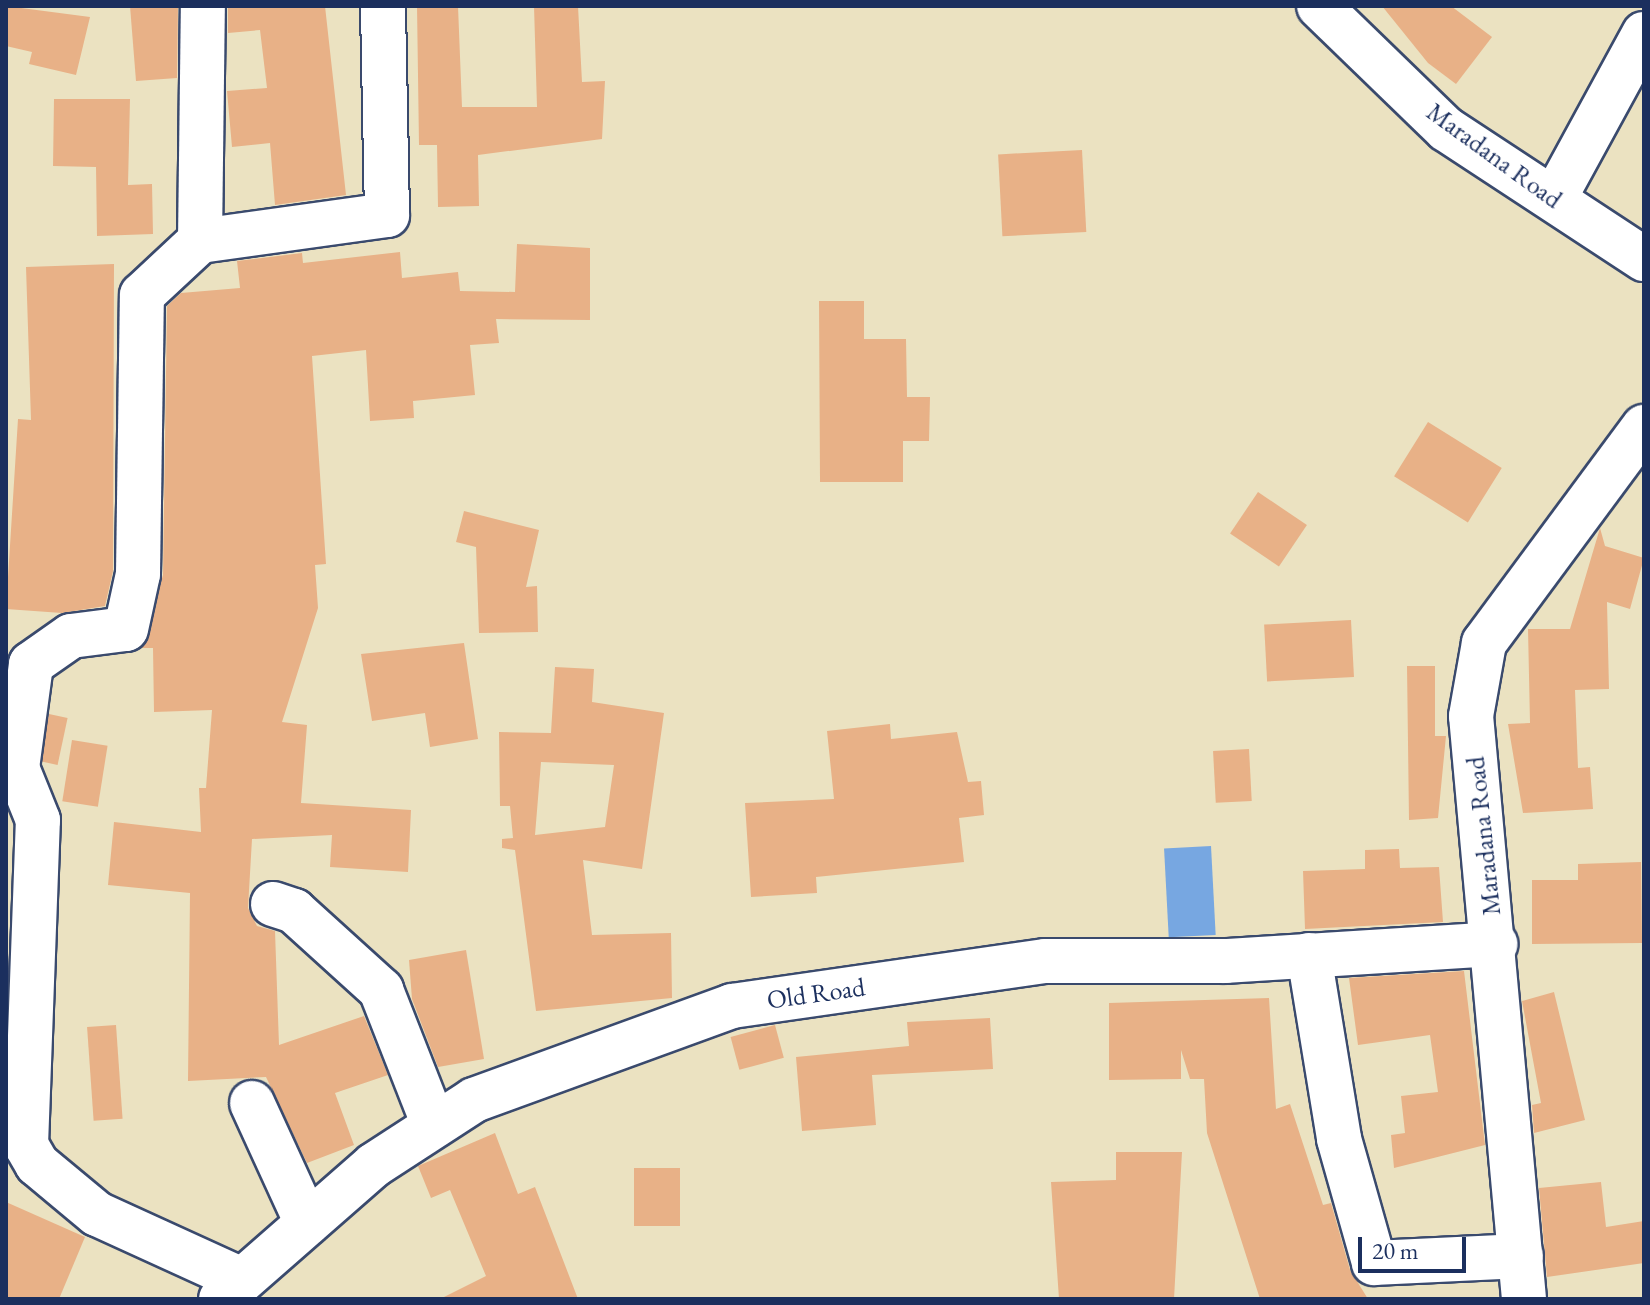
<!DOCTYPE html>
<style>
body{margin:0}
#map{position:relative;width:1650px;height:1305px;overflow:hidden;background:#ebe2c1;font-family:"EB Garamond",serif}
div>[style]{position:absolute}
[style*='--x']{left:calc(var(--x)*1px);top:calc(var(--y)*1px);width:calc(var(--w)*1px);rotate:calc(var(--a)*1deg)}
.water>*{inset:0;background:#77a7e1;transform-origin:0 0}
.building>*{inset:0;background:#e8b187;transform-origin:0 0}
.roads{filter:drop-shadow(2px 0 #3a4a6d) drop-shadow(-2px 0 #3a4a6d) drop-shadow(0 2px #3a4a6d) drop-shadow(0 -2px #3a4a6d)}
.minor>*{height:44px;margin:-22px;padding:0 22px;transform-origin:22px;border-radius:22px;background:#fff}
span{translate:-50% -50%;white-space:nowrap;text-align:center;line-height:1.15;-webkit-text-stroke:7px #fff;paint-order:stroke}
.street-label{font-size:26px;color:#1b2f5e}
.frame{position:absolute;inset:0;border:8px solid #1b2f5e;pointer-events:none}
.scale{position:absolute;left:1358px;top:1237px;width:108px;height:36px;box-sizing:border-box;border:4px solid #1b2f5e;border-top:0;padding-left:10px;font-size:24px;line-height:28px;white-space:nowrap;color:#1b2f5e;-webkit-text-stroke:6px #fff;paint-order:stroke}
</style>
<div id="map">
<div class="water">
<i style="left:1211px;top:846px;width:89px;height:47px;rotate:87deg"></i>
</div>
<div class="building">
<i style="clip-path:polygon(6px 6px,90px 17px,76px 75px,29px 64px,32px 52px,6px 46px)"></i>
<i style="clip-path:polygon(130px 6px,178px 6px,177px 78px,136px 81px)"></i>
<i style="clip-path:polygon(228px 6px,325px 6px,346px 195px,275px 205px,270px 143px,232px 147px,227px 91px,267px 88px,260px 30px,228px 33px)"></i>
<i style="clip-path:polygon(417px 6px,458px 6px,462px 107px,537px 107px,534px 6px,578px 6px,582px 82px,605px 81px,602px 139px,478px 155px,479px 206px,438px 207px,437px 145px,419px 145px)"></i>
<i style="clip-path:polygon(1382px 6px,1451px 6px,1492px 37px,1456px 84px,1428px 63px)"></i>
<i style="clip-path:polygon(54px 99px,130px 99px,128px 185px,152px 184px,153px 234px,97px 236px,96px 167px,53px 166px)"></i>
<i style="left:1082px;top:150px;width:82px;height:84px;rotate:87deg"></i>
<i style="clip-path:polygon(517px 244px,590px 248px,590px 320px,496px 319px,499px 343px,470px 345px,475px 395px,413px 401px,414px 418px,370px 421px,366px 350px,312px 356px,326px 564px,315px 565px,318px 608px,282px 722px,307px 725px,301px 803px,411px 810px,408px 872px,330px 867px,332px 835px,252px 839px,248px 908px,257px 926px,275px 931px,279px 1045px,364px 1016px,388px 1075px,335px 1093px,354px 1145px,307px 1163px,266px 1077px,188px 1081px,190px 893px,108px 885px,114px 822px,201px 832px,199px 788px,206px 788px,212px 710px,154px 712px,153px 648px,142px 648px,163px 575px,167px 306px,181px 293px,240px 288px,237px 261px,302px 253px,303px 263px,400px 252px,402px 278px,458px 272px,460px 291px,515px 292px)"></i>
<i style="clip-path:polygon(114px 264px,113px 571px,105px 606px,62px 613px,6px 609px,18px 419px,31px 420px,26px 267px)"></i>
<i style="clip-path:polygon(819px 301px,864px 301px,864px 339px,906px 339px,907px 397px,930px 397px,929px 441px,903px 441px,903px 482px,820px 482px)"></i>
<i style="left:1428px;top:422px;width:87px;height:64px;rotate:32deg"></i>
<i style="left:1258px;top:492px;width:59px;height:50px;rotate:34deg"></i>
<i style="clip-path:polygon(464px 511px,539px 530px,526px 587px,537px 586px,538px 632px,479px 633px,476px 547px,456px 542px)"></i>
<i style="clip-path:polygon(1600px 528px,1605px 546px,1644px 558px,1630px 609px,1607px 602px,1609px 689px,1575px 690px,1578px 768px,1590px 767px,1593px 809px,1523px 813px,1508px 724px,1530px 723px,1528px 629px,1570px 629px)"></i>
<i style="left:1351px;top:620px;width:57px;height:87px;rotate:87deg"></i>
<i style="clip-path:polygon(464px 643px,478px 739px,430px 747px,425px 713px,372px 721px,361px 654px)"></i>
<i style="clip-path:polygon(1407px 666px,1435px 666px,1435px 736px,1446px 736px,1438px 818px,1409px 820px)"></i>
<i style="clip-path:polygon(evenodd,555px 667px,594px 669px,592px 702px,664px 713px,642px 869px,583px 860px,592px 935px,671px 933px,672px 998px,536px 1011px,515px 850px,502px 848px,502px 839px,513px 838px,510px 806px,500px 806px,499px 732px,551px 733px,555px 667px,541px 762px,614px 765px,605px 827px,535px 835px,541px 762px)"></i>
<i style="left:49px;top:714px;width:19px;height:48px;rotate:12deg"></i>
<i style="clip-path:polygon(890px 724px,891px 739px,957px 732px,968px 782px,981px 781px,984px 815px,959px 818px,964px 862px,816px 877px,817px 893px,751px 897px,745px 803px,834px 799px,827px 731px)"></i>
<i style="left:72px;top:740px;width:36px;height:62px;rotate:9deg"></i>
<i style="left:1249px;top:749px;width:52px;height:36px;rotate:87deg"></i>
<i style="clip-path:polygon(1399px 849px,1400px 868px,1439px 867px,1443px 922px,1305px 929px,1303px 871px,1365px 869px,1365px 850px)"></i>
<i style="clip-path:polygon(1641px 862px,1642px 943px,1532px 944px,1532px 880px,1578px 880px,1578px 864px)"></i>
<i style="clip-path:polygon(466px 950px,484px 1059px,438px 1067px,412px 999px,409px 960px)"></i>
<i style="clip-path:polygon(1464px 971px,1485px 1145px,1394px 1168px,1391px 1135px,1405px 1133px,1401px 1096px,1438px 1092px,1430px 1035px,1358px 1045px,1349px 978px)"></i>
<i style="clip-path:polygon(1554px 992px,1585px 1120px,1534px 1133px,1532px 1105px,1541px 1103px,1522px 1001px)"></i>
<i style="clip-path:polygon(1269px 998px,1276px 1109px,1290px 1104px,1323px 1205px,1331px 1203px,1350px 1270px,1368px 1299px,1260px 1299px,1207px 1133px,1204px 1079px,1190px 1079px,1181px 1050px,1181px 1079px,1109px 1080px,1109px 1003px)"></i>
<i style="clip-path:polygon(990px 1018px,993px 1069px,872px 1075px,876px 1125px,802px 1131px,796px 1057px,909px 1046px,907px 1022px)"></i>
<i style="left:116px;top:1025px;width:94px;height:29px;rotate:86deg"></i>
<i style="left:775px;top:1025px;width:34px;height:46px;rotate:75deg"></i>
<i style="clip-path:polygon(495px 1133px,518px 1194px,535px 1187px,578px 1299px,440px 1299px,486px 1276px,450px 1190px,431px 1198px,418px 1166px)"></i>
<i style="clip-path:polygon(1116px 1152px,1182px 1152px,1174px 1299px,1059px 1299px,1051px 1182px,1116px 1180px)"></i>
<i style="left:634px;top:1168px;width:46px;height:58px"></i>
<i style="clip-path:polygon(1601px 1182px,1606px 1227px,1644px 1221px,1644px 1263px,1547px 1277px,1539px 1188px)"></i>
<i style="clip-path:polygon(6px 1202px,85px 1237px,59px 1299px,6px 1299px)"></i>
</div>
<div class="roads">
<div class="minor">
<i style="--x:1319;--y:6;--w:177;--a:44.1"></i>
<i style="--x:1446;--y:129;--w:237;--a:33.3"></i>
<i style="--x:1554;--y:199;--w:188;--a:-61.4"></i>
<i style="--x:200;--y:241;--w:235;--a:-89.3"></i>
<i style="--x:273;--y:904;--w:22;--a:18"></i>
<i style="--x:294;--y:911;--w:118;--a:42.2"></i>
<i style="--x:381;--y:990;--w:145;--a:68.6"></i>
<i style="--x:1309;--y:955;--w:186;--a:80.7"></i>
<i style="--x:1339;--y:1139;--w:129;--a:74.2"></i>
<i style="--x:1374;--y:1263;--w:147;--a:-2.7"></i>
<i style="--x:252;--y:1103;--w:132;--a:65.4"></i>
<i style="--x:242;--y:1280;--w:159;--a:-155.5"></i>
<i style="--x:97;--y:1214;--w:78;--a:-140.2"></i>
<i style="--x:37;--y:1164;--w:22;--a:-120"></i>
<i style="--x:26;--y:1145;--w:325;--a:-87.9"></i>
<i style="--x:38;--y:820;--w:56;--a:-112"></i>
<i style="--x:17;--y:768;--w:105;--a:-82.3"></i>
<i style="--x:31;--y:664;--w:49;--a:-35"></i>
<i style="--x:71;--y:636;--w:55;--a:-7.3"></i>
<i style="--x:126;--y:629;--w:56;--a:-77.7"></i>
<i style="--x:138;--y:574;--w:279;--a:-89.2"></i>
<i style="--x:142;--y:295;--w:79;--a:-43"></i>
<i style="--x:200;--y:241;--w:189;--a:-7.9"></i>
<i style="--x:387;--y:215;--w:209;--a:-91.1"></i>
<i style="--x:221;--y:1299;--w:203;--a:-41.2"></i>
<i style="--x:374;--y:1165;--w:119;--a:-33"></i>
<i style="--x:474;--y:1100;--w:275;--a:-20"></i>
<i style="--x:732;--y:1006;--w:316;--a:-8.2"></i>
<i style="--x:1045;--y:961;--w:181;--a:0"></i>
<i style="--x:1226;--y:961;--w:270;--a:-3.6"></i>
<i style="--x:1524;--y:1299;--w:585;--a:-95.19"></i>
<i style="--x:1471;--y:716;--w:74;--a:-79.9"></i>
<i style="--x:1484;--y:643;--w:269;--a:-53.5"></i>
</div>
</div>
<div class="street-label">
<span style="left:1494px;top:156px;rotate:36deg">Maradana Road</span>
<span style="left:1484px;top:836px;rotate:-96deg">Maradana Road</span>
<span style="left:816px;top:994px;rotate:-8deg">Old Road</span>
</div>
<div class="frame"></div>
<div class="scale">20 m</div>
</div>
